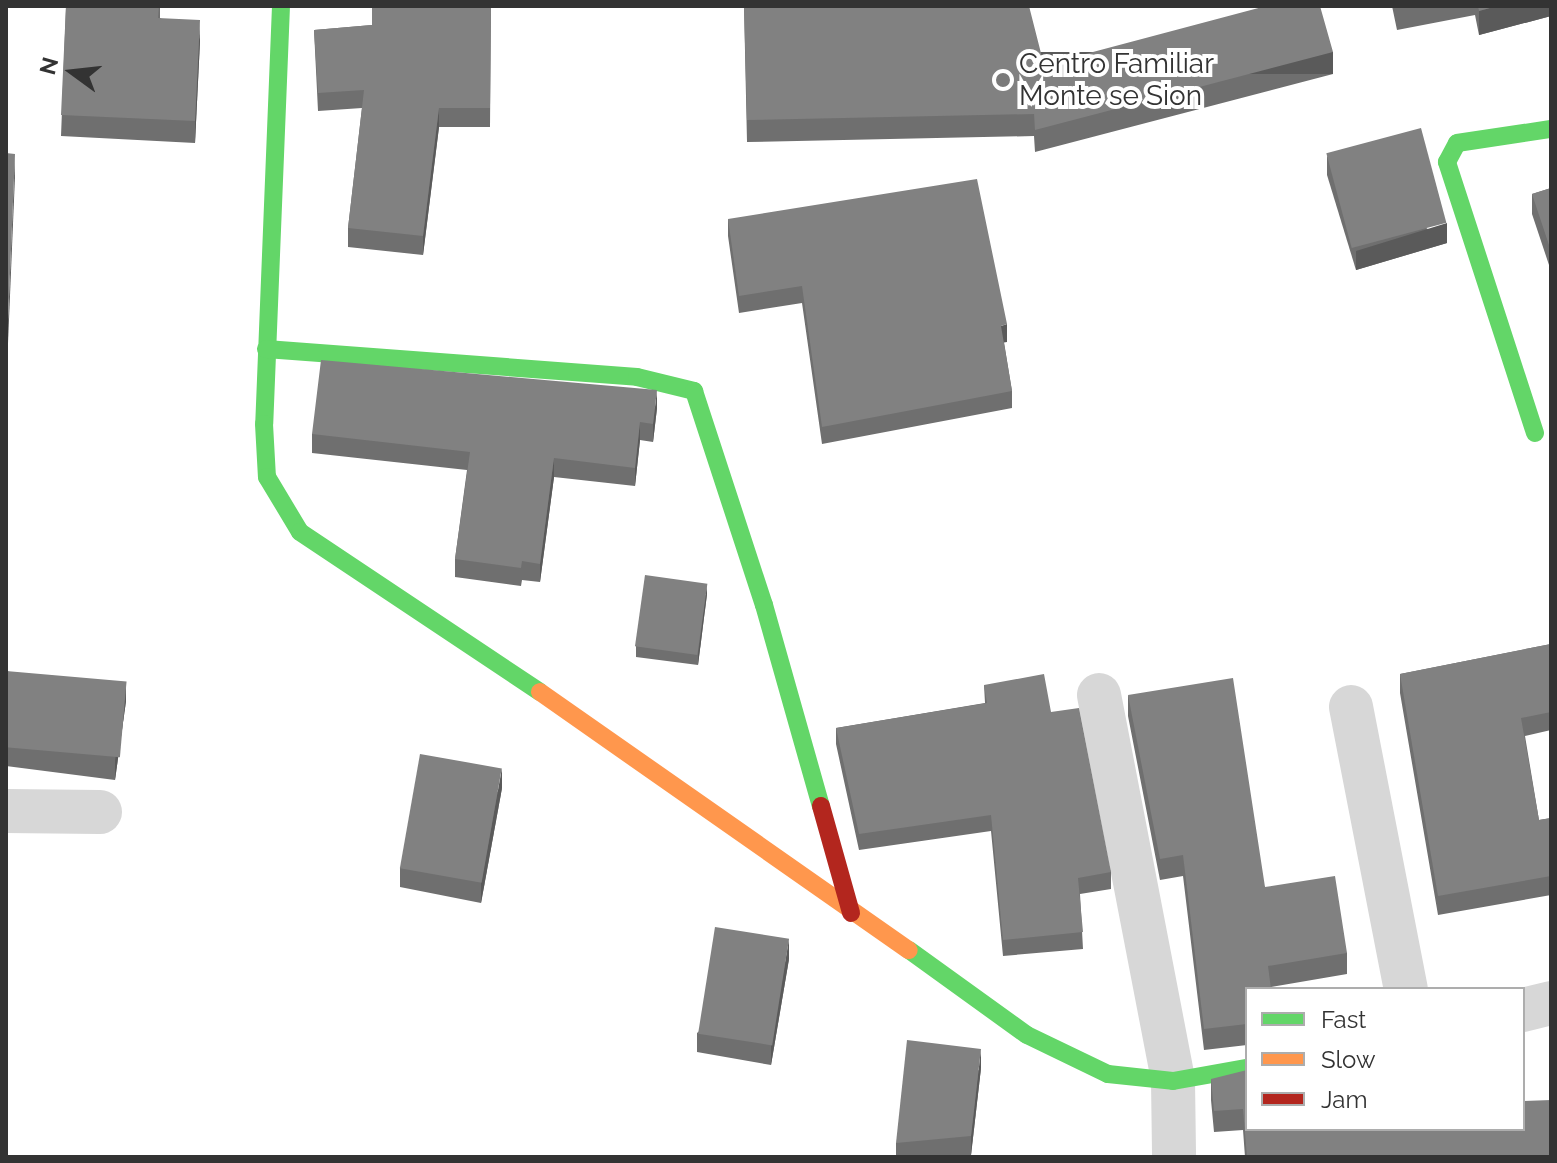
<!DOCTYPE html>
<style>
body{margin:0}
#map{position:relative;width:1557px;height:1163px;overflow:hidden;background:#fff;font-family:Raleway,sans-serif}
div>[style]{position:absolute}
[style*='--x']{left:calc(var(--x)*1px);top:calc(var(--y)*1px);width:calc(var(--w)*1px);rotate:calc(var(--a)*1deg)}
.street>*{height:44px;margin:-22px;padding:0 22px;transform-origin:22px;border-radius:22px;background:#d7d7d7}
.fast>*{height:18px;margin:-9px;padding:0 9px;transform-origin:9px;border-radius:9px;background:#63d668}
.slow>*{height:18px;margin:-9px;padding:0 9px;transform-origin:9px;border-radius:9px;background:#ff974d}
.jam>*{height:18px;margin:-9px;padding:0 9px;transform-origin:9px;border-radius:9px;background:#b3261e}
.wall>*{inset:0;background:#6f6f6f}
.shaded-wall>*{inset:0;background:#5a5a5a;transform-origin:0 0}
.building>*{inset:0;background:#818181;transform-origin:0 0}
.dots>*{width:22px;height:22px;translate:-50% -50%;box-sizing:border-box;border:4px solid #fff;border-radius:50%}
span{translate:-50% -50%;white-space:nowrap;text-align:center;line-height:1.15;-webkit-text-stroke:8px #fff;paint-order:stroke}
.poi-label{font-size:28px;color:#333}
.left{translate:0 -50%;text-align:left}
.frame{position:absolute;inset:0;border:8px solid #333;pointer-events:none}
.legend{position:absolute;left:1245px;top:987px;width:280px;height:144px;box-sizing:border-box;background:#fff;border:2px solid #adadad;margin:0;padding:10px 14px;list-style:none;font-size:24px;color:#333}
.legend li{display:flex;align-items:center;gap:16px;height:40px}
.legend b{width:40px;border:2px solid #adadad}
.north{position:absolute;left:32px;top:32px;width:80px;height:80px;-webkit-text-stroke:6px #fff;paint-order:stroke;rotate:285deg;font-size:22px;font-weight:700;line-height:32px;text-align:center;color:#333}
.north::after{content:'';display:block;margin:auto;width:28px;height:36px;background:#333;clip-path:polygon(50% 0,100% 100%,50% 72%,0 100%)}
</style>
<div id="map">
<div class="street">
<i style="--x:1099;--y:695;--w:393;--a:79.1"></i>
<i style="--x:1173;--y:1081;--w:76;--a:89.2"></i>
<i style="--x:1351;--y:707;--w:287;--a:79"></i>
<i style="--x:6;--y:811;--w:94;--a:0.6"></i>
<i style="--x:1523;--y:1010;--w:29;--a:-14"></i>
</div>
<div class="fast">
<i style="--x:281;--y:6;--w:418;--a:92.3"></i>
<i style="--x:264;--y:424;--w:53;--a:86.8"></i>
<i style="--x:267;--y:477;--w:64;--a:59"></i>
<i style="--x:300;--y:532;--w:288;--a:33.7"></i>
<i style="--x:266;--y:349;--w:372;--a:4.3"></i>
<i style="--x:637;--y:377;--w:59;--a:13.8"></i>
<i style="--x:694;--y:391;--w:225;--a:71.9"></i>
<i style="--x:764;--y:605;--w:209;--a:74.2"></i>
<i style="--x:1535;--y:433;--w:285;--a:-108"></i>
<i style="--x:1447;--y:162;--w:21;--a:-62"></i>
<i style="--x:1457;--y:143;--w:95;--a:-8.5"></i>
<i style="--x:909;--y:950;--w:145;--a:35.8"></i>
<i style="--x:1027;--y:1035;--w:90;--a:25.7"></i>
<i style="--x:1108;--y:1074;--w:65;--a:6.1"></i>
<i style="--x:1173;--y:1081;--w:75;--a:-10"></i>
</div>
<div class="slow">
<i style="--x:540;--y:692;--w:450;--a:35"></i>
</div>
<div class="jam">
<i style="--x:821;--y:806;--w:111;--a:74.3"></i>
</div>
<div class="wall">
<i style="clip-path:polygon(52px 6px,160px 6px,160px 18px,200px 41px,195px 143px,61px 136px,66px 7px)"></i>
<i style="clip-path:polygon(491px 6px,490px 127px,439px 127px,423px 255px,348px 247px,348px 228px,362px 108px,318px 111px,314px 30px,372px 25px)"></i>
<i style="clip-path:polygon(744px 6px,891px 8px,1044px 65px,1333px 74px,1035px 152px,1034px 136px,747px 142px)"></i>
<i style="clip-path:polygon(1392px 6px,1551px 6px,1551px 16px,1479px 35px,1475px 15px,1397px 30px)"></i>
<i style="clip-path:polygon(1327px 156px,1447px 243px,1356px 270px,1327px 175px)"></i>
<i style="clip-path:polygon(1551px 188px,1551px 271px,1532px 214px,1532px 194px)"></i>
<i style="clip-path:polygon(728px 219px,1007px 342px,1004px 342px,1012px 391px,1012px 408px,822px 444px,802px 303px,739px 313px,728px 236px)"></i>
<i style="clip-path:polygon(657px 408px,653px 442px,640px 440px,635px 486px,554px 477px,540px 582px,522px 580px,521px 586px,455px 577px,455px 559px,467px 470px,312px 453px,312px 434px)"></i>
<i style="clip-path:polygon(707px 594px,698px 665px,636px 657px,636px 646px)"></i>
<i style="clip-path:polygon(1551px 644px,1551px 730px,1525px 736px,1539px 820px,1551px 818px,1551px 895px,1438px 915px,1400px 693px,1400px 674px)"></i>
<i style="clip-path:polygon(6px 671px,126px 701px,115px 780px,6px 766px)"></i>
<i style="clip-path:polygon(984px 685px,1051px 712px,1111px 872px,1111px 889px,1080px 894px,1083px 949px,1003px 956px,991px 831px,859px 850px,836px 744px,836px 728px,985px 703px)"></i>
<i style="clip-path:polygon(1128px 695px,1265px 887px,1347px 953px,1347px 974px,1271px 987px,1247px 989px,1247px 1045px,1204px 1050px,1183px 876px,1160px 880px,1128px 716px)"></i>
<i style="clip-path:polygon(502px 788px,481px 903px,400px 887px,400px 868px)"></i>
<i style="clip-path:polygon(789px 959px,771px 1065px,697px 1052px,697px 1033px)"></i>
<i style="clip-path:polygon(981px 1068px,971px 1155px,948px 1157px,896px 1157px,896px 1143px)"></i>
<i style="clip-path:polygon(1211px 1079px,1551px 1157px,1245px 1157px,1243px 1130px,1214px 1132px,1211px 1100px)"></i>
</div>
<div class="shaded-wall">
<i style="clip-path:polygon(1497px 6px,1551px 6px,1551px 16px,1479px 35px,1479px 11px)"></i>
<i style="clip-path:polygon(200px 20px,200px 41px,195px 143px,195px 121px)"></i>
<i style="left:1333px;top:52px;width:22px;height:308px;rotate:90deg"></i>
<i style="clip-path:polygon(439px 108px,439px 127px,423px 255px,423px 236px)"></i>
<i style="clip-path:polygon(15px 154px,15px 176px,6px 391px,6px 369px)"></i>
<i style="clip-path:polygon(1447px 223px,1447px 243px,1356px 270px,1356px 251px)"></i>
<i style="clip-path:polygon(1007px 324px,1007px 342px,1001px 343px,1001px 326px)"></i>
<i style="clip-path:polygon(657px 390px,657px 408px,653px 442px,653px 424px)"></i>
<i style="clip-path:polygon(640px 422px,640px 440px,635px 486px,635px 468px)"></i>
<i style="clip-path:polygon(554px 458px,554px 477px,540px 582px,540px 564px)"></i>
<i style="clip-path:polygon(707px 584px,707px 594px,698px 665px,698px 655px)"></i>
<i style="clip-path:polygon(126px 682px,126px 701px,115px 780px,115px 761px)"></i>
<i style="clip-path:polygon(502px 768px,502px 788px,481px 903px,481px 883px)"></i>
<i style="clip-path:polygon(789px 939px,789px 959px,771px 1065px,771px 1046px)"></i>
<i style="clip-path:polygon(981px 1049px,981px 1068px,971px 1155px,971px 1136px)"></i>
</div>
<div class="building">
<i style="clip-path:polygon(66px 6px,159px 6px,158px 18px,200px 20px,195px 121px,61px 115px)"></i>
<i style="clip-path:polygon(372px 6px,491px 6px,490px 108px,439px 108px,423px 236px,348px 228px,364px 90px,318px 93px,314px 30px,372px 25px)"></i>
<i style="clip-path:polygon(744px 6px,891px 6px,891px 8px,897px 6px,1029px 6px,1044px 65px,1266px 6px,1320px 6px,1333px 52px,1035px 130px,1034px 114px,747px 120px)"></i>
<i style="clip-path:polygon(1478px 6px,1497px 6px,1479px 11px)"></i>
<i style="left:1421px;top:128px;width:98px;height:98px;rotate:75deg"></i>
<i style="clip-path:polygon(6px 153px,15px 154px,6px 369px)"></i>
<i style="clip-path:polygon(977px 179px,1007px 324px,1001px 326px,1012px 391px,822px 427px,802px 286px,739px 296px,728px 219px)"></i>
<i style="clip-path:polygon(1551px 188px,1551px 251px,1532px 194px)"></i>
<i style="clip-path:polygon(321px 360px,657px 390px,653px 424px,640px 422px,635px 468px,554px 458px,540px 564px,522px 561px,521px 568px,455px 559px,470px 452px,312px 434px)"></i>
<i style="left:645px;top:575px;width:63px;height:72px;rotate:8deg"></i>
<i style="clip-path:polygon(1551px 644px,1551px 712px,1521px 718px,1539px 820px,1551px 818px,1551px 876px,1438px 896px,1400px 674px)"></i>
<i style="left:6px;top:671px;width:121px;height:76px;rotate:5deg"></i>
<i style="clip-path:polygon(1044px 674px,1051px 712px,1079px 708px,1111px 872px,1078px 878px,1083px 932px,1003px 940px,991px 815px,859px 834px,836px 728px,987px 703px,984px 685px)"></i>
<i style="clip-path:polygon(1233px 678px,1265px 887px,1335px 876px,1347px 953px,1268px 966px,1271px 989px,1247px 989px,1247px 1024px,1204px 1029px,1183px 855px,1160px 859px,1128px 695px)"></i>
<i style="left:420px;top:754px;width:83px;height:116px;rotate:10deg"></i>
<i style="left:715px;top:927px;width:75px;height:108px;rotate:9deg"></i>
<i style="clip-path:polygon(907px 1040px,981px 1049px,971px 1136px,896px 1143px)"></i>
<i style="clip-path:polygon(1247px 1070px,1247px 1129px,1523px 1129px,1523px 1101px,1551px 1100px,1551px 1157px,1247px 1157px,1243px 1109px,1214px 1111px,1211px 1079px)"></i>
</div>
<div class="dots">
<i style="left:1003px;top:80px;background:#7a7a7a"></i>
</div>
<div class="poi-label">
<span class="left" style="left:1019px;top:80px">Centro Familiar<br>Monte se Sion</span>
</div>
<div class="frame"></div>
<ul class="legend">
<li><b style="height:10px;background:#63d668"></b>Fast</li>
<li><b style="height:10px;background:#ff974d"></b>Slow</li>
<li><b style="height:10px;background:#b3261e"></b>Jam</li>
</ul>
<div class="north">N</div>
</div>
